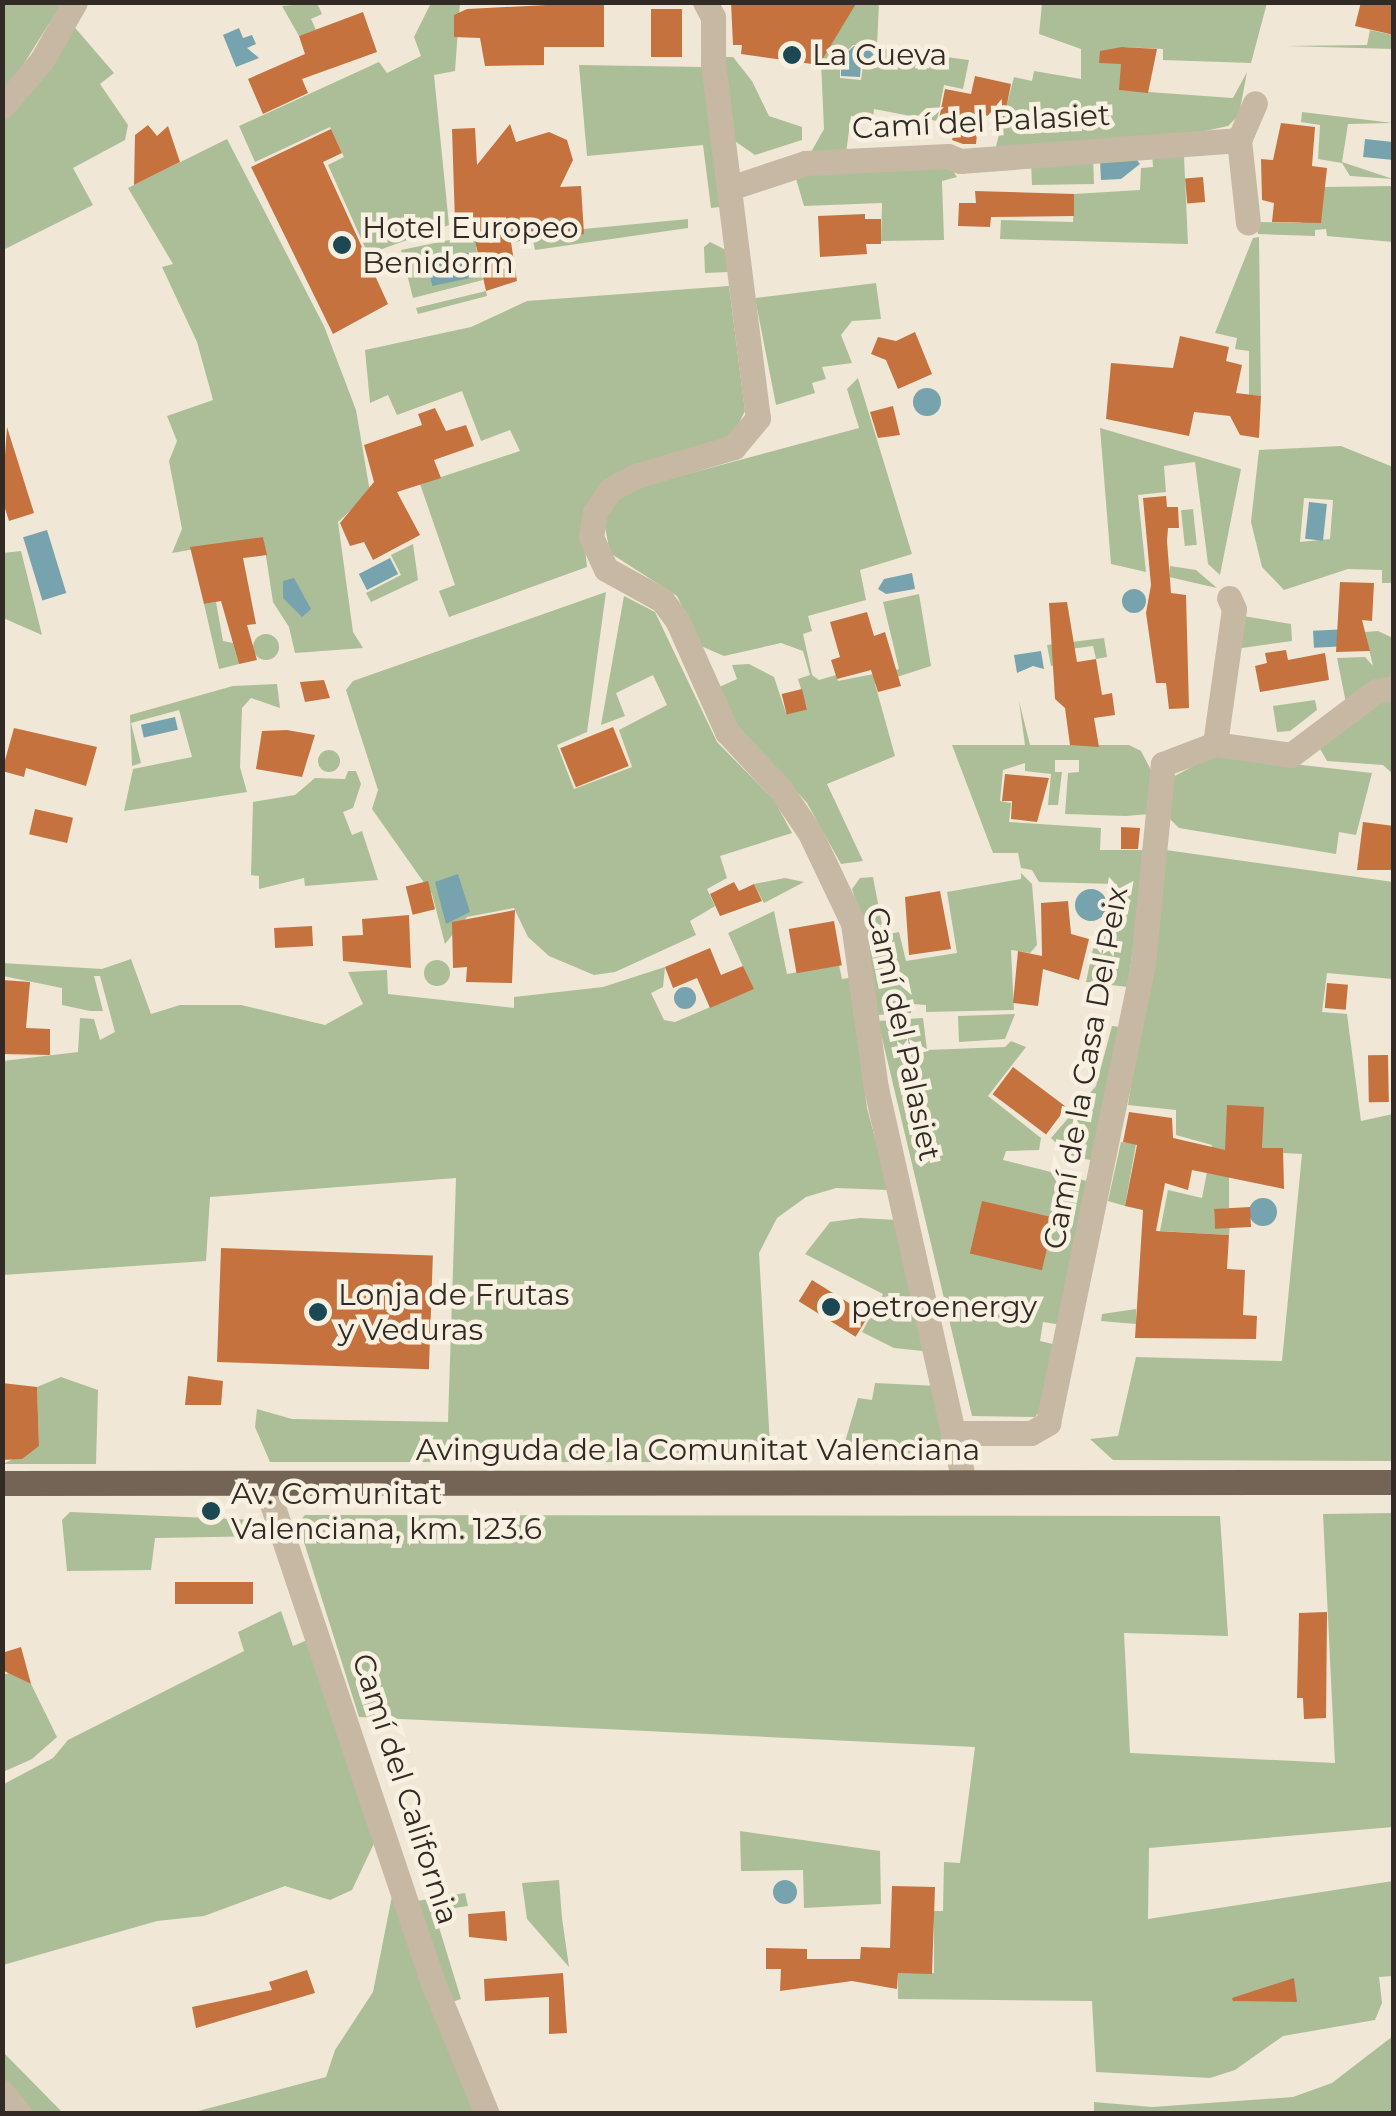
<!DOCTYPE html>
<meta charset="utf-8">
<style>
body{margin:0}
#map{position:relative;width:1396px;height:2116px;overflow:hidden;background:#f0e7d6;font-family:Montserrat,sans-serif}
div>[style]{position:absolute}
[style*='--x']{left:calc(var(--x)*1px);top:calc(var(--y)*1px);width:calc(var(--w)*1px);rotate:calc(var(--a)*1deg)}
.green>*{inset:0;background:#acbe97;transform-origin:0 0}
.round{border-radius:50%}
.water>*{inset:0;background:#76a3ad;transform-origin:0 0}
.building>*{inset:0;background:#c5723f;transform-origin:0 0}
.minor>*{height:25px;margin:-12.5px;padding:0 12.5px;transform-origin:12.5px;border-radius:12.5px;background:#c7b8a3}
.major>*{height:25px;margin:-12.5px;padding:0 12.5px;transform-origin:12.5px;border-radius:12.5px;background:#746456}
.dots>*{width:28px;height:28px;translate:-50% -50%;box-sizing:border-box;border:5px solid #f8f1e2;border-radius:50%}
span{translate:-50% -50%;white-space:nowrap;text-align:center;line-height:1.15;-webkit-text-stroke:9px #f8f1e2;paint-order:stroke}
.poi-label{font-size:30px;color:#322b25}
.left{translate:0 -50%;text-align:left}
.street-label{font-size:30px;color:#322b25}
.frame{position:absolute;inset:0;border:5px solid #322b25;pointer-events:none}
</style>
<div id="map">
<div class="green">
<i style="clip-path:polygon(3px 3px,62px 3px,3px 97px)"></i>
<i style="clip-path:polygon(317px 3px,322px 14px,311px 19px,316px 30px,299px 36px,282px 6px)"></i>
<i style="clip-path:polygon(431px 3px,460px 3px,455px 71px,434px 75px,449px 225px,368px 254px,328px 165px,344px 157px,330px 127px,255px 162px,239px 126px,379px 62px,387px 73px,421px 56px,414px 37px)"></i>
<i style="clip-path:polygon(805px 3px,879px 3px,877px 47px,853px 45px,840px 58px,840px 78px,861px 80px,863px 66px,877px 68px,879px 48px,969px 60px,963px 89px,944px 85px,937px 121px,874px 109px,873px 119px,851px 116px,846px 153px,810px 154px,824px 129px,821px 62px)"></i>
<i style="clip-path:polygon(1042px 3px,1267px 3px,1251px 63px,1163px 60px,1163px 49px,1122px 47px,1120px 90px,1233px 98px,1247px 72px,1239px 115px,1228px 126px,1205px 131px,995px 150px,1014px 77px,1032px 81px,1034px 71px,1081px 79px,1081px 49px,1039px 34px)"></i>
<i style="clip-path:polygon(71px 23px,114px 73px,100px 84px,128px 125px,125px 140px,73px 168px,93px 205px,3px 250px,3px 117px)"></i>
<i style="clip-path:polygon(1370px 30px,1393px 35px,1393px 49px,1286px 46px,1367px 45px)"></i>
<i style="clip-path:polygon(725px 57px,733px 57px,752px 81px,769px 116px,802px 127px,802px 140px,755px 155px,729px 137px)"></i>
<i style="clip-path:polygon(579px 65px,704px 67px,720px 207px,711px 208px,703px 145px,587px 156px)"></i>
<i style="clip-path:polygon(1302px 112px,1393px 123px,1348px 124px,1342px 162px,1393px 179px,1350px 176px,1342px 163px,1318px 159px,1320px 125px,1301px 122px)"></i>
<i style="clip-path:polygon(227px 139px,324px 326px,356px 410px,370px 492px,338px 522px,353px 632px,363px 648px,295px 653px,289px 627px,273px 602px,263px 537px,172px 553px,182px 529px,169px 461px,177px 441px,167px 416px,213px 400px,197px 342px,162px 267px,173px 264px,128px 188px)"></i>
<i style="clip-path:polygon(1152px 151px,1184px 156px,1188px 244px,1000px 239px,1001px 220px,1073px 222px,1074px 194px,1140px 190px,1141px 168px,1153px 167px)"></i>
<i style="clip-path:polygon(1093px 156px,1094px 184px,1032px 185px,1031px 163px)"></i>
<i style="clip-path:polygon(947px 162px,957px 177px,942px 181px,944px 240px,881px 241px,882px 203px,804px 206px,794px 172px)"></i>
<i style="clip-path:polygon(1393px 186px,1393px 242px,1327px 236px,1326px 229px,1315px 230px,1315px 236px,1258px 234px,1256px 222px,1301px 223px,1325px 187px)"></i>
<i style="clip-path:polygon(688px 219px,688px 228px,535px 250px,533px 240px,584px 229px)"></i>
<i style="clip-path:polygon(493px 231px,495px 245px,476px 247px,483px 280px,413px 298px,401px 250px)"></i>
<i style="clip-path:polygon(1259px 237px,1261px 396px,1249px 395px,1249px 351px,1235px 349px,1237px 338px,1215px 333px,1253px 238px)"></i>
<i style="clip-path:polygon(710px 242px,726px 250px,728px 272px,705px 273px,704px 247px)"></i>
<i style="clip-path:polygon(876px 283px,881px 319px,852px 321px,841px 335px,852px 363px,822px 367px,826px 379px,812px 383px,815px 393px,776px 405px,755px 298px)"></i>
<i style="clip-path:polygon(729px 286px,745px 411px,734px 433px,582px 519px,587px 567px,449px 617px,439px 591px,455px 585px,420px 484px,520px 451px,510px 430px,481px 441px,462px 391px,397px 415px,388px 395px,370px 403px,365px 350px,471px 327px,527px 301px)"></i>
<i style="clip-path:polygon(486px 291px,487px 296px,418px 314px,416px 308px)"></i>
<i style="clip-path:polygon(858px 378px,912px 554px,860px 570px,866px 600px,808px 616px,812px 631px,803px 634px,812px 675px,819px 680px,836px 675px,838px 681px,899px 669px,883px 602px,919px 594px,931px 666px,875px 684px,895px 756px,827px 784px,863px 861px,841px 864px,807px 803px,737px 725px,717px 688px,737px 679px,732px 665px,749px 664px,774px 677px,786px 713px,807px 708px,798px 679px,810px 675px,803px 651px,781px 643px,724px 656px,701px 646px,677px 596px,610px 553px,604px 522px,619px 496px,654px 483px,859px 428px,847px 389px)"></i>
<i style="clip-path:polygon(1100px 428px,1241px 469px,1220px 575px,1208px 564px,1195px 462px,1164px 466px,1166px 492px,1138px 495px,1146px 572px,1111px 564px)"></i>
<i style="clip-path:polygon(evenodd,1341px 446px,1393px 467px,1393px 583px,1382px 583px,1382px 570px,1348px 569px,1284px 590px,1262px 567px,1251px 522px,1259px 450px,1341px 446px,1304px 498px,1333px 500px,1330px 539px,1300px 542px,1304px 498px)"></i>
<i style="left:1193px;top:509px;width:36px;height:12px;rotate:84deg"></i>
<i style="clip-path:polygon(413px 544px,418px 580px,371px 602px,366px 593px,401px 575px,391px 555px)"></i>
<i style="clip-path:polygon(21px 551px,42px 635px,3px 618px,3px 553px)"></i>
<i style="clip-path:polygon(1170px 566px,1196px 570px,1217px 588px,1169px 577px)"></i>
<i style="clip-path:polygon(606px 592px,587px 732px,557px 745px,574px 789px,632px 767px,619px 730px,667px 705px,653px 675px,616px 693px,625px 716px,601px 725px,624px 596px,655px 612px,717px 742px,774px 800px,792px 833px,720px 856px,727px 878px,707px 889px,715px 906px,690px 921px,696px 935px,615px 972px,594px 975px,549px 956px,528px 937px,514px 908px,467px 917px,445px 944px,432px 894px,372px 809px,378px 790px,346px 690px,353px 681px)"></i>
<i style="clip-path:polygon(216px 602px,223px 641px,233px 643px,239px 664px,219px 669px,204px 604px)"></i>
<i style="clip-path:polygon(1243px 616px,1291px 624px,1292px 641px,1235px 649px)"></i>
<i style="clip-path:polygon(1378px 631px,1393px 638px,1393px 677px,1346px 703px,1337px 658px,1365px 657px,1373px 666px,1365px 632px)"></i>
<i class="round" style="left:253px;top:634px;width:26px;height:26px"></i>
<i style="clip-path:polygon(1104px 638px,1107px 657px,1096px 659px,1093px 646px,1055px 651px,1057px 665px,1051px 666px,1047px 645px)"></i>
<i style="clip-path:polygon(277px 684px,280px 708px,251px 698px,242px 708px,240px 767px,247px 792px,124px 811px,133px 769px,192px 757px,179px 710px,131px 723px,141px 763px,132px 766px,130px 715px,233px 686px)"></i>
<i style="clip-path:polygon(1393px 697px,1393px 774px,1383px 765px,1327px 761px,1319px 747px,1379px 701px)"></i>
<i style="clip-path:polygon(1315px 700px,1317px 710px,1290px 731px,1277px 732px,1273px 706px)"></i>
<i style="clip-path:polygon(1019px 701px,1030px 745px,1129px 745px,1141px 751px,1153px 774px,1149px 814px,1126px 816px,1065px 814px,1068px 773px,1079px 772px,1079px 760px,1055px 760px,1055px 772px,1062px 772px,1058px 805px,1048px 805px,1051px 774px,1025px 771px,1025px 763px,1003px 770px,1000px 801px,1011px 803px,1009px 822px,1101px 828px,1100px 850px,1145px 850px,1128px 987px,1086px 982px,1097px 930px,1114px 931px,1117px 884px,1039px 882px,1032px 870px,1021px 868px,1018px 853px,993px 853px,952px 745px,1025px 745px)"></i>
<i class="round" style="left:318px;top:750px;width:22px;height:22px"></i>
<i style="clip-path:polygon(1214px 755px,1372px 773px,1356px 835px,1339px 832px,1336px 854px,1179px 828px,1168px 817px,1171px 778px)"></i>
<i style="clip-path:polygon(348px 771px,356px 771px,361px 784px,353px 808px,343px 812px,352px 835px,362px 831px,378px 880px,305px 886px,304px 878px,259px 889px,259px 876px,251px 875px,253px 802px,295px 795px,315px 778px,345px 779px)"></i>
<i style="clip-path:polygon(1166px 850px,1393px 882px,1393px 979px,1327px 973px,1322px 1012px,1347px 1014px,1361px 1121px,1393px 1114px,1393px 1461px,1113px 1460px,1090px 1439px,1118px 1436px,1136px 1357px,1282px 1361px,1302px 1154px,1229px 1150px,1229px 1208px,1214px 1210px,1215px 1224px,1230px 1223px,1229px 1235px,1160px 1231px,1168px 1190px,1202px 1198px,1212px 1145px,1176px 1135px,1176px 1110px,1128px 1105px)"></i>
<i style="clip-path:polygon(1021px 873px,1032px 884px,1037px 945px,1030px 953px,1011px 950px,1014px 1010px,926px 1012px,926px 1005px,913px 1004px,911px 1013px,877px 1015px,866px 931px,852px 889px,860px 878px,873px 877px,884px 935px,899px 932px,906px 961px,957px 953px,947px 892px,1021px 879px)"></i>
<i style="clip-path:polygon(785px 878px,804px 882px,764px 903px,754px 884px)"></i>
<i style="clip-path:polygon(774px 911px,787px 974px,839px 965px,842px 979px,849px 978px,867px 1108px,889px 1190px,836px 1188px,806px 1197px,777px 1218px,759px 1253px,771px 1462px,270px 1462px,255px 1427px,257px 1409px,292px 1419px,448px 1422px,456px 1178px,210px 1197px,206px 1261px,3px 1275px,3px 1061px,78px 1052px,80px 1018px,94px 1019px,100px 1040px,115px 1032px,100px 976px,94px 976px,103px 1011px,90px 1011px,62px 1005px,62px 988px,3px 976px,2px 963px,102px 969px,131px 959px,151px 1014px,180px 1005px,241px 1005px,325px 1025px,363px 1004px,348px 972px,387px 970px,388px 994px,514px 1008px,514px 997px,603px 987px,665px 967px,663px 987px,651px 993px,664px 1020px,675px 1022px,753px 989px,728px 933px)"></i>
<i class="round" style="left:424px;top:960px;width:26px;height:26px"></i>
<i style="clip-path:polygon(1015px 1014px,1005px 1039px,959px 1042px,958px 1016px)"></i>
<i style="clip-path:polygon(923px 1018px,927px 1050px,1005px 1047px,1011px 1041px,1026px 1047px,988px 1096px,1041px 1138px,1039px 1150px,1006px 1151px,1003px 1160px,1087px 1181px,1062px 1325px,1043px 1322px,1040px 1341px,1057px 1345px,1044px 1406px,1035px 1417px,972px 1416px,878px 1021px)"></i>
<i style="clip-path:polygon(1112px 1026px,1121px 1027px,1096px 1161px,1069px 1156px,1051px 1138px,1096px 1086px)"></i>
<i style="clip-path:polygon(1121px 1142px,1136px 1144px,1125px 1206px,1108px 1201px)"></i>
<i style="clip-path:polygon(860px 1218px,897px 1220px,932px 1352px,894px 1348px,862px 1332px,883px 1294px,805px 1254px,830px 1222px)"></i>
<i style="clip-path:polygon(1136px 1309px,1136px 1324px,1101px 1321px,1102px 1314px)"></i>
<i style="clip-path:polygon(61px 1377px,98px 1390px,96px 1464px,3px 1464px,39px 1446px,37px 1387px)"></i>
<i style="clip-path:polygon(875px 1383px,938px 1386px,945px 1437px,929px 1461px,839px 1462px,858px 1398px,872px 1400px)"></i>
<i style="clip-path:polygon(70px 1512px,258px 1520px,270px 1536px,155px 1538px,151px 1570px,67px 1571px,62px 1520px)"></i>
<i style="clip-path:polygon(1393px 1513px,1393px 1827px,1149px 1848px,1148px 1919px,1393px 1881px,1393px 1976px,1379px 1977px,1382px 2003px,1375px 2020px,1283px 2036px,1235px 2070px,1210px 2078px,1096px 2072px,1092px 2001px,898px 1999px,898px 1973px,934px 1973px,934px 1911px,943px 1911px,944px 1862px,960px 1863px,975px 1747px,359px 1717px,298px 1523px,305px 1515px,1220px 1516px,1228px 1636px,1124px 1633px,1130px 1753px,1335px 1763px,1323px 1514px)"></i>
<i style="clip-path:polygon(281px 1611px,293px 1646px,312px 1638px,377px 1837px,352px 1890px,330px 1900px,285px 1886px,204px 1916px,157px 1921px,3px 1965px,2px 1785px,53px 1758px,68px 1740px,244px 1651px,238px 1632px)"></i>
<i style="clip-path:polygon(9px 1673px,31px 1684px,57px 1737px,32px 1759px,3px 1772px,3px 1675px)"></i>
<i style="clip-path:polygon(740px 1831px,880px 1851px,881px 1904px,804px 1908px,803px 1870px,741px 1871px)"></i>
<i style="clip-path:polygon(559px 1880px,562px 1918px,569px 1967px,527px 1919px,522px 1883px)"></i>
<i style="clip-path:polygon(393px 1891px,476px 2113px,187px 2114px,326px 2077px,335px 2050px,373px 1992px)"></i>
<i style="clip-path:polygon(465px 1893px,468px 1906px,434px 1911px,461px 1999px,449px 2003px,417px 1901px)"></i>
<i style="clip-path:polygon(1393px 2036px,1393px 2113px,1094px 2113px,1094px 2102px,1152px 2107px,1293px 2097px,1332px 2083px)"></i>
<i style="clip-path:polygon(2px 2051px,61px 2111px,67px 2113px,29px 2113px,3px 2078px)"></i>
</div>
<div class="water">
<i style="clip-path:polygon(239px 28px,243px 38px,252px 35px,256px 44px,247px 48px,259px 58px,236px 67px,223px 35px)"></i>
<i style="clip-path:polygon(854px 46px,877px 47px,876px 65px,861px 64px,860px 77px,841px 76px,841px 58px)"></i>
<i style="left:1365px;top:139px;width:28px;height:18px;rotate:6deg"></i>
<i style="clip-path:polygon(1136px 159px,1140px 164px,1121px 179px,1101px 180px,1100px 161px)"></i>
<i style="left:472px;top:252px;width:25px;height:46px;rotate:78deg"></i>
<i class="round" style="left:913px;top:388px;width:28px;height:28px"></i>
<i style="left:1309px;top:502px;width:18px;height:37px;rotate:6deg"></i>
<i style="left:47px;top:530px;width:66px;height:25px;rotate:73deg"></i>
<i style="left:390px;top:558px;width:18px;height:35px;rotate:63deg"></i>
<i style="clip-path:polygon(912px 573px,915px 589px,886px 594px,878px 589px,884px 579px)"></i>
<i style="clip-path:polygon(294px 578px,311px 609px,302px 617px,283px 598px,283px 581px)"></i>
<i class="round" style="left:1122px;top:589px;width:24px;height:24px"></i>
<i style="left:1348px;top:629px;width:17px;height:35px;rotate:87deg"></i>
<i style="clip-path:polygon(1041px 651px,1044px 669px,1033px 666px,1017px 673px,1014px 655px)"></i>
<i style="left:175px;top:717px;width:13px;height:35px;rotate:77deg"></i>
<i style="clip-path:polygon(458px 874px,470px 912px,446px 924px,435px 882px)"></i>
<i class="round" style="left:1075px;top:889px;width:32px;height:32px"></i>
<i class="round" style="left:674px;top:987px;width:22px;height:22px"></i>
<i class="round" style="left:1249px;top:1198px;width:28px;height:28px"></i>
<i class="round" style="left:773px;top:1880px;width:24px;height:24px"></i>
</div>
<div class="building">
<i style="clip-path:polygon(604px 2px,604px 47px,544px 47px,544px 65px,485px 66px,480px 38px,454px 37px,454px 15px,467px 9px)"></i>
<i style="clip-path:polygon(731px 2px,857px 2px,819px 65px,741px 54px,742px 45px,733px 45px)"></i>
<i style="clip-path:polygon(1361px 2px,1394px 2px,1394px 35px,1355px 26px)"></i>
<i style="left:651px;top:9px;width:31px;height:48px"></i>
<i style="clip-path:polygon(363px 12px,377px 52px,302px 79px,308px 93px,263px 114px,248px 79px,305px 54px,299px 36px)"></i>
<i style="clip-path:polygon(1122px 47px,1157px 49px,1148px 93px,1119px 90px,1121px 64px,1099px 63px,1100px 51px)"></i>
<i style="clip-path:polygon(975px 76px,1011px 84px,1004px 119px,979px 114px,976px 144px,963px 144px,952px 140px,956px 122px,939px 119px,945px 89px,971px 94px)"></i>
<i style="clip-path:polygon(1281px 123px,1315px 127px,1312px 166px,1327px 168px,1321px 223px,1272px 222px,1274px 203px,1262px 200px,1261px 159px,1273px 160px)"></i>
<i style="clip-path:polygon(510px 124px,516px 142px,549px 132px,567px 140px,573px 160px,560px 187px,581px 186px,584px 234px,511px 242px,517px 281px,486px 291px,471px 222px,455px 223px,452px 129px,475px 128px,477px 165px)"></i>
<i style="clip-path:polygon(148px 125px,157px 136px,168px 126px,180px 162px,134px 185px,135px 135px)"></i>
<i style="clip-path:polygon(331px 129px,342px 153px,323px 162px,388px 304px,333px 334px,251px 167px)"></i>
<i style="left:1203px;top:177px;width:25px;height:18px;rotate:85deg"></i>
<i style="clip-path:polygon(975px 191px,1074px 194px,1074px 216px,991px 217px,990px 227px,958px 226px,959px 203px,976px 203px)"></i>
<i style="clip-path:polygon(865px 214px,865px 219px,881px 219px,881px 244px,866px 244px,867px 254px,820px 257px,818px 216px)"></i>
<i style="clip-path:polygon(915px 332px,932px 374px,898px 389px,886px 360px,871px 354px,878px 337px,896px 341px)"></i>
<i style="clip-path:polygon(1180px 336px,1229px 347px,1226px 361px,1242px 365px,1236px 393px,1261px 396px,1259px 438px,1240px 435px,1230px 416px,1194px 412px,1189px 436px,1106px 419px,1111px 363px,1173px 368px)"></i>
<i style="clip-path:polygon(893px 406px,900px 435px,878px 438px,870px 412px)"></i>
<i style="clip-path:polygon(435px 408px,446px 431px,466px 425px,474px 446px,434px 460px,441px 478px,397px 492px,420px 535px,373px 560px,364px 542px,350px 546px,340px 523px,374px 482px,364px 445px,422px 425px,418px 414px)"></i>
<i style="clip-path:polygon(7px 427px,34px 513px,9px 521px,2px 499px)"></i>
<i style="clip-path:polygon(1166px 496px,1167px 507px,1178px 507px,1179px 528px,1168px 528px,1167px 541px,1171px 593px,1186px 595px,1189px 708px,1169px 709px,1166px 683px,1156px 683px,1146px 613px,1151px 585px,1143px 498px)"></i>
<i style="clip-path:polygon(263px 537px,267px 555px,243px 558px,256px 624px,247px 625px,257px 660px,239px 664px,221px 601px,204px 604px,190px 547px)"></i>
<i style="clip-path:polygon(1340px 582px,1374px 583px,1372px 621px,1362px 620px,1370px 651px,1336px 652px)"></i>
<i style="clip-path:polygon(1067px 602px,1077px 662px,1096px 659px,1102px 695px,1112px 693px,1115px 715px,1094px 718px,1099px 747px,1070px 745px,1065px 708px,1055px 699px,1049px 603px)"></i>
<i style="clip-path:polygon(867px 612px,874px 636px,885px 632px,901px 686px,878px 692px,871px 670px,837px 679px,831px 660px,840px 657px,830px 622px)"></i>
<i style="clip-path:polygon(1286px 650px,1288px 660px,1325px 653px,1329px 680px,1260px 692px,1255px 666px,1267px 663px,1265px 653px)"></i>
<i style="clip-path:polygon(324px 680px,330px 698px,305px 702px,300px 682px)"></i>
<i style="left:802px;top:689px;width:21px;height:21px;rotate:76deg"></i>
<i style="left:613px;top:727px;width:42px;height:57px;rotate:68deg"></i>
<i style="clip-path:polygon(14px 728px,97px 747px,86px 786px,26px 768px,24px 777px,2px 771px)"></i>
<i style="clip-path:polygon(287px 730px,315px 735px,302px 777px,256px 769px,262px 731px)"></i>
<i style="clip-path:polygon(1005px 774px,1049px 778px,1037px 822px,1011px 819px,1012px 801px,1002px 801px)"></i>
<i style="left:35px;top:809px;width:39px;height:26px;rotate:13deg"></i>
<i style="clip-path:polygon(1363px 822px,1394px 826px,1394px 870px,1357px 870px)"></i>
<i style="clip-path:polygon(1121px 827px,1140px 828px,1138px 849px,1121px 849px)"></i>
<i style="left:428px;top:881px;width:29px;height:23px;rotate:76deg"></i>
<i style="clip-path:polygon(734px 882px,739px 891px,754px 884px,762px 901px,720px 916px,710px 894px)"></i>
<i style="clip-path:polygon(940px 891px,951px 949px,909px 955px,905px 897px)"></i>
<i style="clip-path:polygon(1068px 901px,1071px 934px,1089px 939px,1079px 980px,1043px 969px,1038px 1006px,1013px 1003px,1018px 951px,1042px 956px,1041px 903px)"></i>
<i style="clip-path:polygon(515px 910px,512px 983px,466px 982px,467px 967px,453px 968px,452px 922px)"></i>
<i style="clip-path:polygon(409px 915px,411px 968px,343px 961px,342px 936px,363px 935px,362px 919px)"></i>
<i style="left:834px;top:921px;width:45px;height:46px;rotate:80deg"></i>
<i style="left:312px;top:926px;width:20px;height:38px;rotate:87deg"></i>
<i style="clip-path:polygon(710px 948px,721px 975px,743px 966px,754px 989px,710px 1008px,697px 978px,673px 988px,665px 967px)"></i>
<i style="clip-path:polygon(2px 980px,30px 982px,26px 1028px,50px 1029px,50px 1055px,2px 1054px)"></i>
<i style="left:1327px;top:983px;width:21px;height:25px;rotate:5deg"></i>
<i style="left:1388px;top:1055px;width:47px;height:20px;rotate:89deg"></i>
<i style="left:1013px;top:1067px;width:67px;height:34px;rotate:37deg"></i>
<i style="clip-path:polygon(1227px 1105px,1264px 1107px,1262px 1148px,1283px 1148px,1284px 1189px,1192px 1170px,1188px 1190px,1165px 1183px,1156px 1231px,1229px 1235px,1227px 1269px,1245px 1270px,1243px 1315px,1257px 1316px,1256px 1339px,1135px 1338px,1143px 1210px,1125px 1206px,1137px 1145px,1123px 1142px,1129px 1112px,1172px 1118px,1173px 1138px,1225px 1150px)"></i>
<i style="left:982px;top:1201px;width:74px;height:54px;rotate:13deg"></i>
<i style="left:1250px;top:1207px;width:20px;height:36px;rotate:87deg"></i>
<i style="left:221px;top:1248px;width:212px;height:114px;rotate:2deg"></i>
<i style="left:812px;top:1280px;width:67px;height:25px;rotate:32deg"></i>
<i style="clip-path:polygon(188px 1376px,223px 1381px,221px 1405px,185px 1405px)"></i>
<i style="clip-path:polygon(2px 1383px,37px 1387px,39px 1446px,22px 1459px,2px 1460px)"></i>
<i style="left:253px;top:1582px;width:22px;height:78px;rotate:90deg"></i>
<i style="clip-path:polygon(1327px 1612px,1326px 1718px,1304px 1719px,1303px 1698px,1297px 1698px,1299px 1613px)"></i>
<i style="clip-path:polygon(21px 1647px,31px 1684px,2px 1670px,2px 1653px)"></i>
<i style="clip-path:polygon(892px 1886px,935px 1887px,932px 1974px,898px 1973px,897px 1989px,852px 1981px,780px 1991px,781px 1969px,766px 1969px,766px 1948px,807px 1949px,807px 1959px,860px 1959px,861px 1947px,890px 1948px)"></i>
<i style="clip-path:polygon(505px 1911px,507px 1941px,469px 1937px,468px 1914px)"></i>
<i style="clip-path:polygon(307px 1970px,315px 1993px,196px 2028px,192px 2007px,272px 1990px,269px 1982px)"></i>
<i style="clip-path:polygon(563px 1973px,567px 2033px,549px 2034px,549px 1997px,485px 2001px,484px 1979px)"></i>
<i style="clip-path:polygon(1294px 1978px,1297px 2002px,1233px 2001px,1232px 1998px)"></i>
</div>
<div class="minor">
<i style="--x:705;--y:2;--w:17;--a:62"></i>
<i style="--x:713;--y:17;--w:46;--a:90"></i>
<i style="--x:713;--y:63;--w:358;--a:82.8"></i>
<i style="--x:758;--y:418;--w:38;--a:130"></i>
<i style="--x:734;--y:447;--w:103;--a:163.7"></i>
<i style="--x:635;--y:476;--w:29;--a:151"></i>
<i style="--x:610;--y:490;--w:27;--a:124"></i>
<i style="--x:595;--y:512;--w:25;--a:99"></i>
<i style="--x:591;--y:537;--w:35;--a:65"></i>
<i style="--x:606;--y:569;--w:64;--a:29"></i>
<i style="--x:662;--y:600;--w:25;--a:53"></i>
<i style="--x:677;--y:620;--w:123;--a:65.9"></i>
<i style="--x:727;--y:732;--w:79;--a:47"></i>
<i style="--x:781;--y:790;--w:52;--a:56"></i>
<i style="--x:810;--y:833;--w:100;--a:64.5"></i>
<i style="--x:853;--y:923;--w:167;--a:82.1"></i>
<i style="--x:876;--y:1088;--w:403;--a:77.4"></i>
<i style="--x:2;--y:107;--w:62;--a:-49.6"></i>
<i style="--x:42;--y:60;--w:67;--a:-60.4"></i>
<i style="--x:1239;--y:140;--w:40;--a:-66.6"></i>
<i style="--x:730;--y:188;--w:79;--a:-18.4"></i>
<i style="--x:805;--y:163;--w:143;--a:-2.8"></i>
<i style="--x:948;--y:156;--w:13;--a:23"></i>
<i style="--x:960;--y:161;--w:280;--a:-4.3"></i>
<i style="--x:1239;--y:140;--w:83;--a:83.8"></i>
<i style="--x:1215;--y:744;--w:136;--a:-82"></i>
<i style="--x:1234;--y:609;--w:12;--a:-114"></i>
<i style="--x:957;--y:1433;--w:74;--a:0"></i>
<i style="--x:1031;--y:1433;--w:20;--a:-30"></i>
<i style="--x:1048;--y:1423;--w:470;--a:-78.3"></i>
<i style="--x:1143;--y:963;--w:200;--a:-84.3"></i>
<i style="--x:1163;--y:764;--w:56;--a:-21"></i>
<i style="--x:1215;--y:744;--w:77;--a:8.2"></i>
<i style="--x:1291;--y:755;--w:106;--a:-37"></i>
<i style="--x:1376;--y:691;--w:18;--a:-9"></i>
<i style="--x:265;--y:1483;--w:524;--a:71.43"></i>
<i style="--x:432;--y:1980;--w:145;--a:67.7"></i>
<i style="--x:2;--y:2092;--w:28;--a:51"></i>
</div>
<div class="major">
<i style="--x:2;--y:1483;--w:1392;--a:-0.04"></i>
</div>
<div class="dots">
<i style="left:792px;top:55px;background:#1b4853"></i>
<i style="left:342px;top:245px;background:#1b4853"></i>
<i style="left:831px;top:1307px;background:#1b4853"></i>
<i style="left:318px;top:1312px;background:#1b4853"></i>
<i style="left:211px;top:1511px;background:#1b4853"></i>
</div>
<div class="poi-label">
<span class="left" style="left:812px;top:55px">La Cueva</span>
<span class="left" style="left:362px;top:245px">Hotel Europeo<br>Benidorm</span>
<span class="left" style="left:338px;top:1312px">Lonja de Frutas<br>y Veduras</span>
<span class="left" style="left:851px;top:1307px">petroenergy</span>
<span class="left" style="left:231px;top:1511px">Av. Comunitat<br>Valenciana, km. 123.6</span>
</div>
<div class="street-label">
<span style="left:981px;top:122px;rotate:-3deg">Camí del Palasiet</span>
<span style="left:903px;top:1034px;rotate:78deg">Camí del Palasiet</span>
<span style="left:1086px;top:1068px;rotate:-80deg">Camí de la Casa Del Peix</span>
<span style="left:698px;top:1450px">Avinguda de la Comunitat Valenciana</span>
<span style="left:405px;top:1789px;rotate:72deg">Camí del California</span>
</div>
<div class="frame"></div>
</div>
